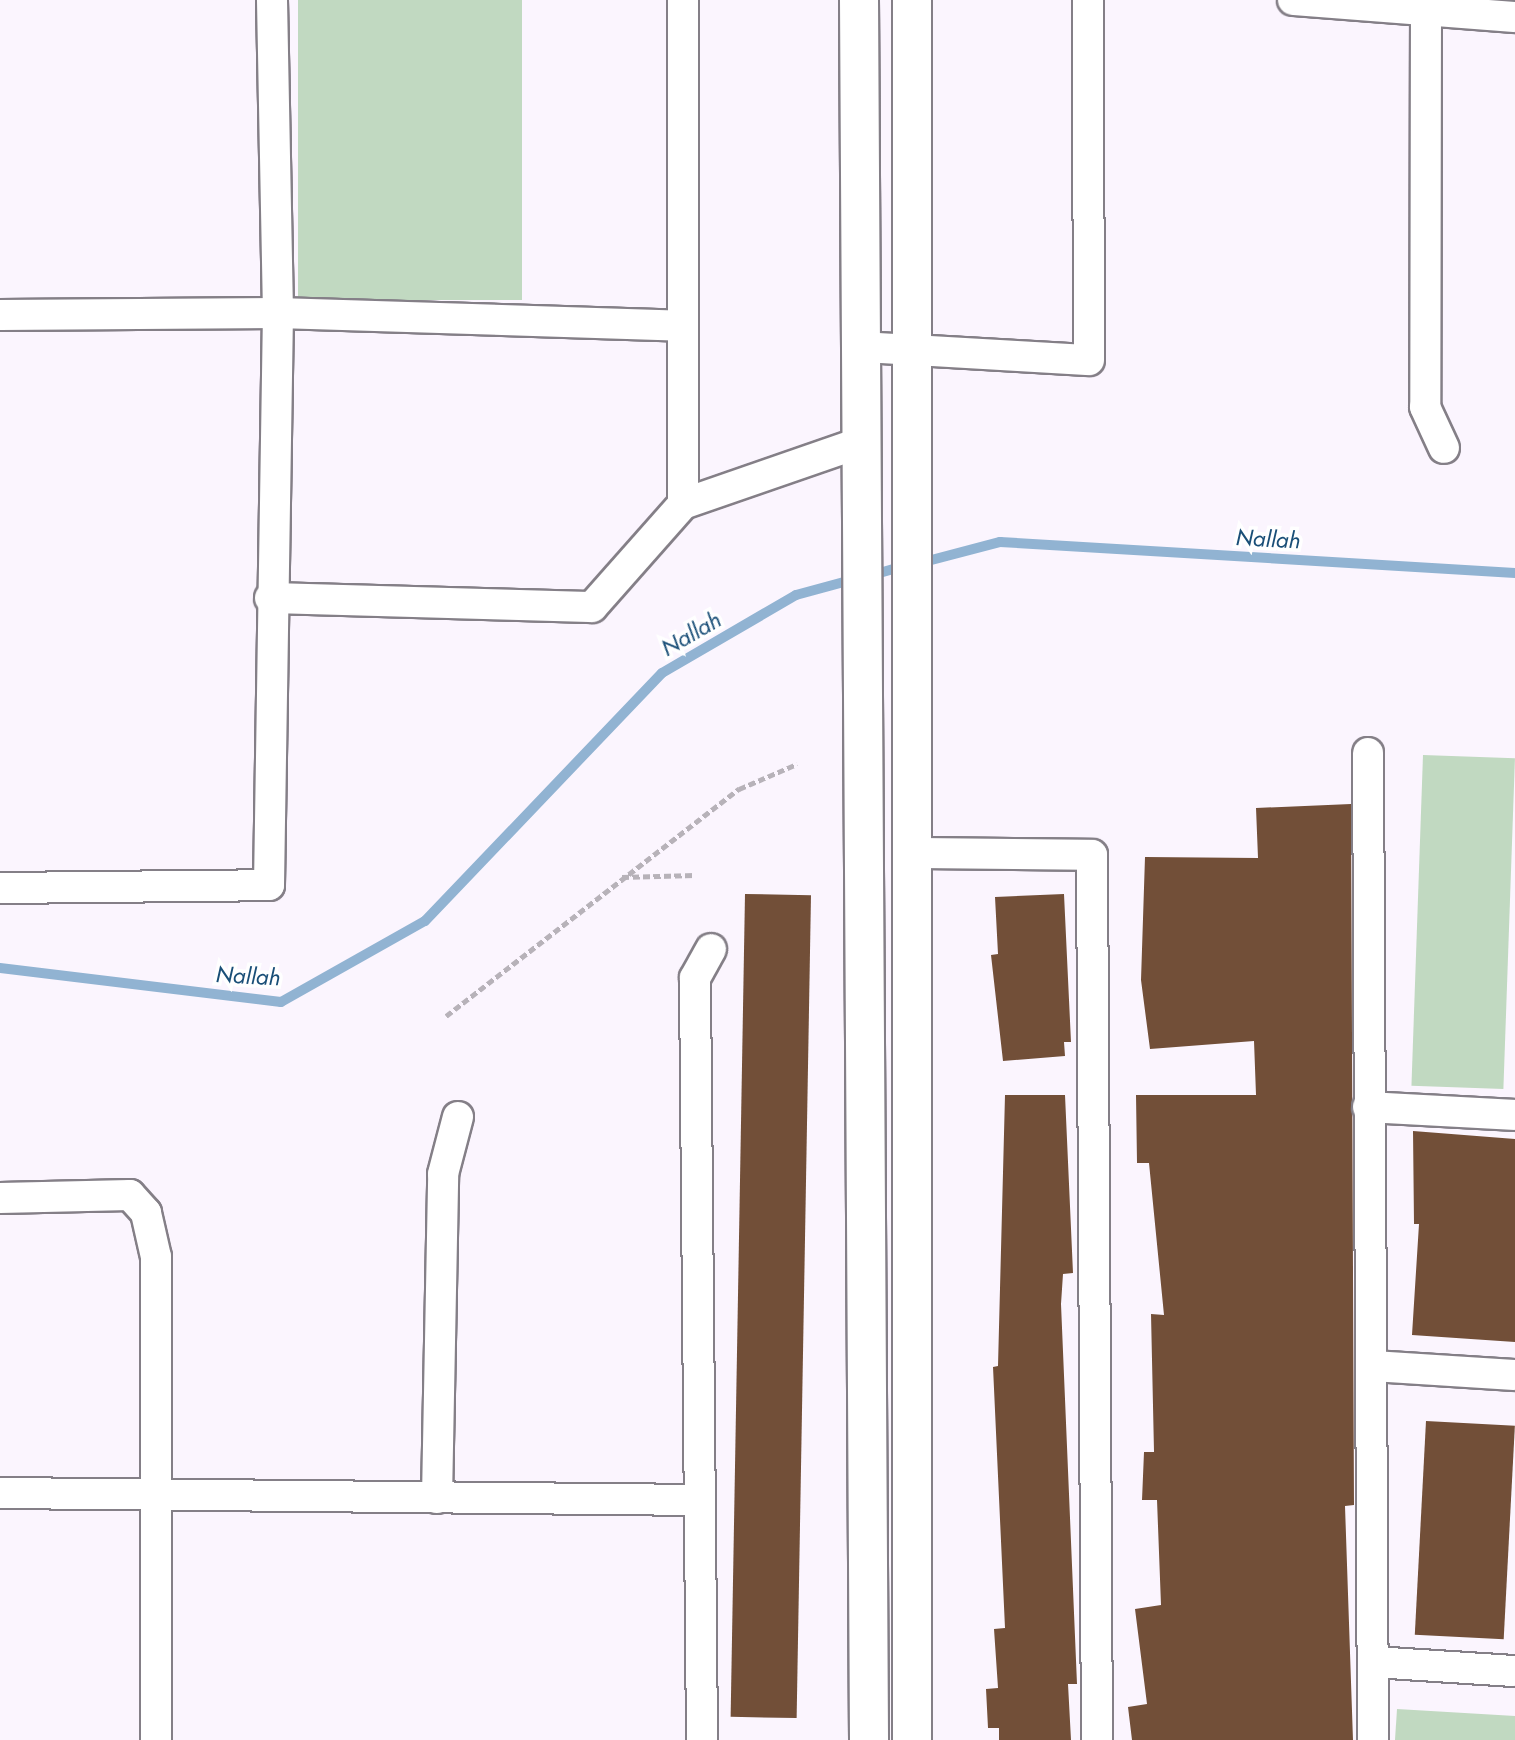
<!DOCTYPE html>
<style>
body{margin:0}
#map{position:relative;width:1515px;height:1740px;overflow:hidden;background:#fbf5fe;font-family:Jost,sans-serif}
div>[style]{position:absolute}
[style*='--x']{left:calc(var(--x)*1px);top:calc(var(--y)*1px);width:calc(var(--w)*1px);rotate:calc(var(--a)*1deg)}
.green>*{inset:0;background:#c1d9c1;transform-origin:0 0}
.stream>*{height:10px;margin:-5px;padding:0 5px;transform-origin:5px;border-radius:5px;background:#91b3d2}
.building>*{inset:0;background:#724f38;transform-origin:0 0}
.path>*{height:4.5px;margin-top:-2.25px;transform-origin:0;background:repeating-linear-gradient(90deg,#b7b2b9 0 7px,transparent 0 10.5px)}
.roads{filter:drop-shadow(2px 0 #847f87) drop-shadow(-2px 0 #847f87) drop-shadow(0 2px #847f87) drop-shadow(0 -2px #847f87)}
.minor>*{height:30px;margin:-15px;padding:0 15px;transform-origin:15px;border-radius:15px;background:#fff}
.tertiary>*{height:38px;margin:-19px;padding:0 19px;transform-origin:19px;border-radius:19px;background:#fff}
span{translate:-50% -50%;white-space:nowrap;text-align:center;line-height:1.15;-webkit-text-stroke:7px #fff;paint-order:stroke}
.water-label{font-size:23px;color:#194e77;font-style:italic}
</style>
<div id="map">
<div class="green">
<i style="left:298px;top:0;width:224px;height:300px"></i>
<i style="left:1423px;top:755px;width:92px;height:331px;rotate:2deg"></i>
<i style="clip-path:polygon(1397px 1709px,1515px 1716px,1515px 1740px,1395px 1740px)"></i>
</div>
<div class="stream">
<i style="--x:920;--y:563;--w:83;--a:-14.7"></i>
<i style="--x:1000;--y:542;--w:516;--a:3.44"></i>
<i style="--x:869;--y:576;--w:37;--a:-16"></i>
<i style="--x:0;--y:968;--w:283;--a:6.9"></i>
<i style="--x:281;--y:1002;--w:165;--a:-29.4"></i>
<i style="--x:425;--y:921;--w:343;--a:-46.3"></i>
<i style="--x:662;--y:673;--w:155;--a:-30.2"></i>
<i style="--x:796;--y:595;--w:61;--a:-15.2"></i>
</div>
<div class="building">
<i style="clip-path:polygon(1351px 804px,1354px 1505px,1345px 1506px,1353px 1740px,1132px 1740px,1128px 1707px,1147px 1704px,1135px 1609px,1161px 1605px,1157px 1500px,1142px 1500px,1144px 1452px,1154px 1452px,1151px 1314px,1164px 1315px,1149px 1163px,1137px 1163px,1136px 1095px,1256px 1095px,1254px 1041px,1150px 1049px,1141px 980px,1145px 857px,1258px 858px,1256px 808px)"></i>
<i style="left:745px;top:894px;width:66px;height:823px;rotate:1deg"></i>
<i style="clip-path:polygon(1064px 894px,1071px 1042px,1064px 1042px,1065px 1056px,1003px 1061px,991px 955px,998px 954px,995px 897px)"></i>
<i style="clip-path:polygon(1005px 1095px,1065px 1095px,1073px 1273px,1063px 1274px,1061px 1304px,1077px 1684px,1068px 1684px,1071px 1740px,999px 1740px,999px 1728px,988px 1728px,986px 1689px,998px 1688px,994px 1629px,1005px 1628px,993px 1367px,998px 1366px)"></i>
<i style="clip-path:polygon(1413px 1131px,1515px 1139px,1515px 1342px,1412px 1335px,1419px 1224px,1414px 1224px)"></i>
<i style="left:1426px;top:1421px;width:89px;height:214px;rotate:3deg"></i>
</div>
<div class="path">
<i style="--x:622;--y:877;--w:73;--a:-1.6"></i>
<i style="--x:446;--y:1016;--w:371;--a:-37.8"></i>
<i style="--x:739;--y:789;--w:63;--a:-23.3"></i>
</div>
<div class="roads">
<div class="minor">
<i style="--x:1293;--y:0;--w:223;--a:4.4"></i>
<i style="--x:1426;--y:10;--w:397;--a:90.1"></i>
<i style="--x:1425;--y:407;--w:45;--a:65.1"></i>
<i style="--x:0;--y:315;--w:278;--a:-0.4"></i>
<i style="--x:278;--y:313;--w:404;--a:1.8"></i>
<i style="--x:862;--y:347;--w:227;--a:3.3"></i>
<i style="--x:1089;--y:360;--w:360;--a:-90.2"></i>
<i style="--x:683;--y:504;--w:189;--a:-19.1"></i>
<i style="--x:270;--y:598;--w:322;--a:1.6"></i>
<i style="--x:592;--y:607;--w:137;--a:-48.5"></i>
<i style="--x:683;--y:504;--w:504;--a:-90"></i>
<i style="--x:1368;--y:753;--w:987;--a:89.71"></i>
<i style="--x:912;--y:853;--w:180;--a:0.6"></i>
<i style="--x:1092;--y:855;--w:885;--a:89.68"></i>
<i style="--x:0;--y:888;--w:269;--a:-0.6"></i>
<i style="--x:269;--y:885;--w:572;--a:-89.1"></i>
<i style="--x:278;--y:313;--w:313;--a:-91.1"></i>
<i style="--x:1368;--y:1107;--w:147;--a:3.1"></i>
<i style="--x:0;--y:1198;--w:130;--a:-1.3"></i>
<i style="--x:130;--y:1195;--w:24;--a:48"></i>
<i style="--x:146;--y:1213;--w:45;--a:77.2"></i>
<i style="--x:156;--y:1257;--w:483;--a:90"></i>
<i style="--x:1372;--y:1366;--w:143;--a:3.6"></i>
<i style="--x:0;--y:1493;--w:700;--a:0.57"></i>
<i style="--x:437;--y:1498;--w:324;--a:-88.9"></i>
<i style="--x:443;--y:1174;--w:59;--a:-75.3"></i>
<i style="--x:1374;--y:1662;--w:141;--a:3.7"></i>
<i style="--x:702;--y:1740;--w:762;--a:-90.53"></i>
<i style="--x:695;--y:978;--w:33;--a:-61"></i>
</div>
<div class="tertiary">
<i style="--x:859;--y:0;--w:1740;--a:89.67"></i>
<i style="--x:912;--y:1740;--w:1740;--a:-90"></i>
</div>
</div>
<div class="water-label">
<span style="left:1268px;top:539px;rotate:3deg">Nallah</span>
<span style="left:691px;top:634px;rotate:-30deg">Nallah</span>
<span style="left:248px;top:976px;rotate:3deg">Nallah</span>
</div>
</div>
